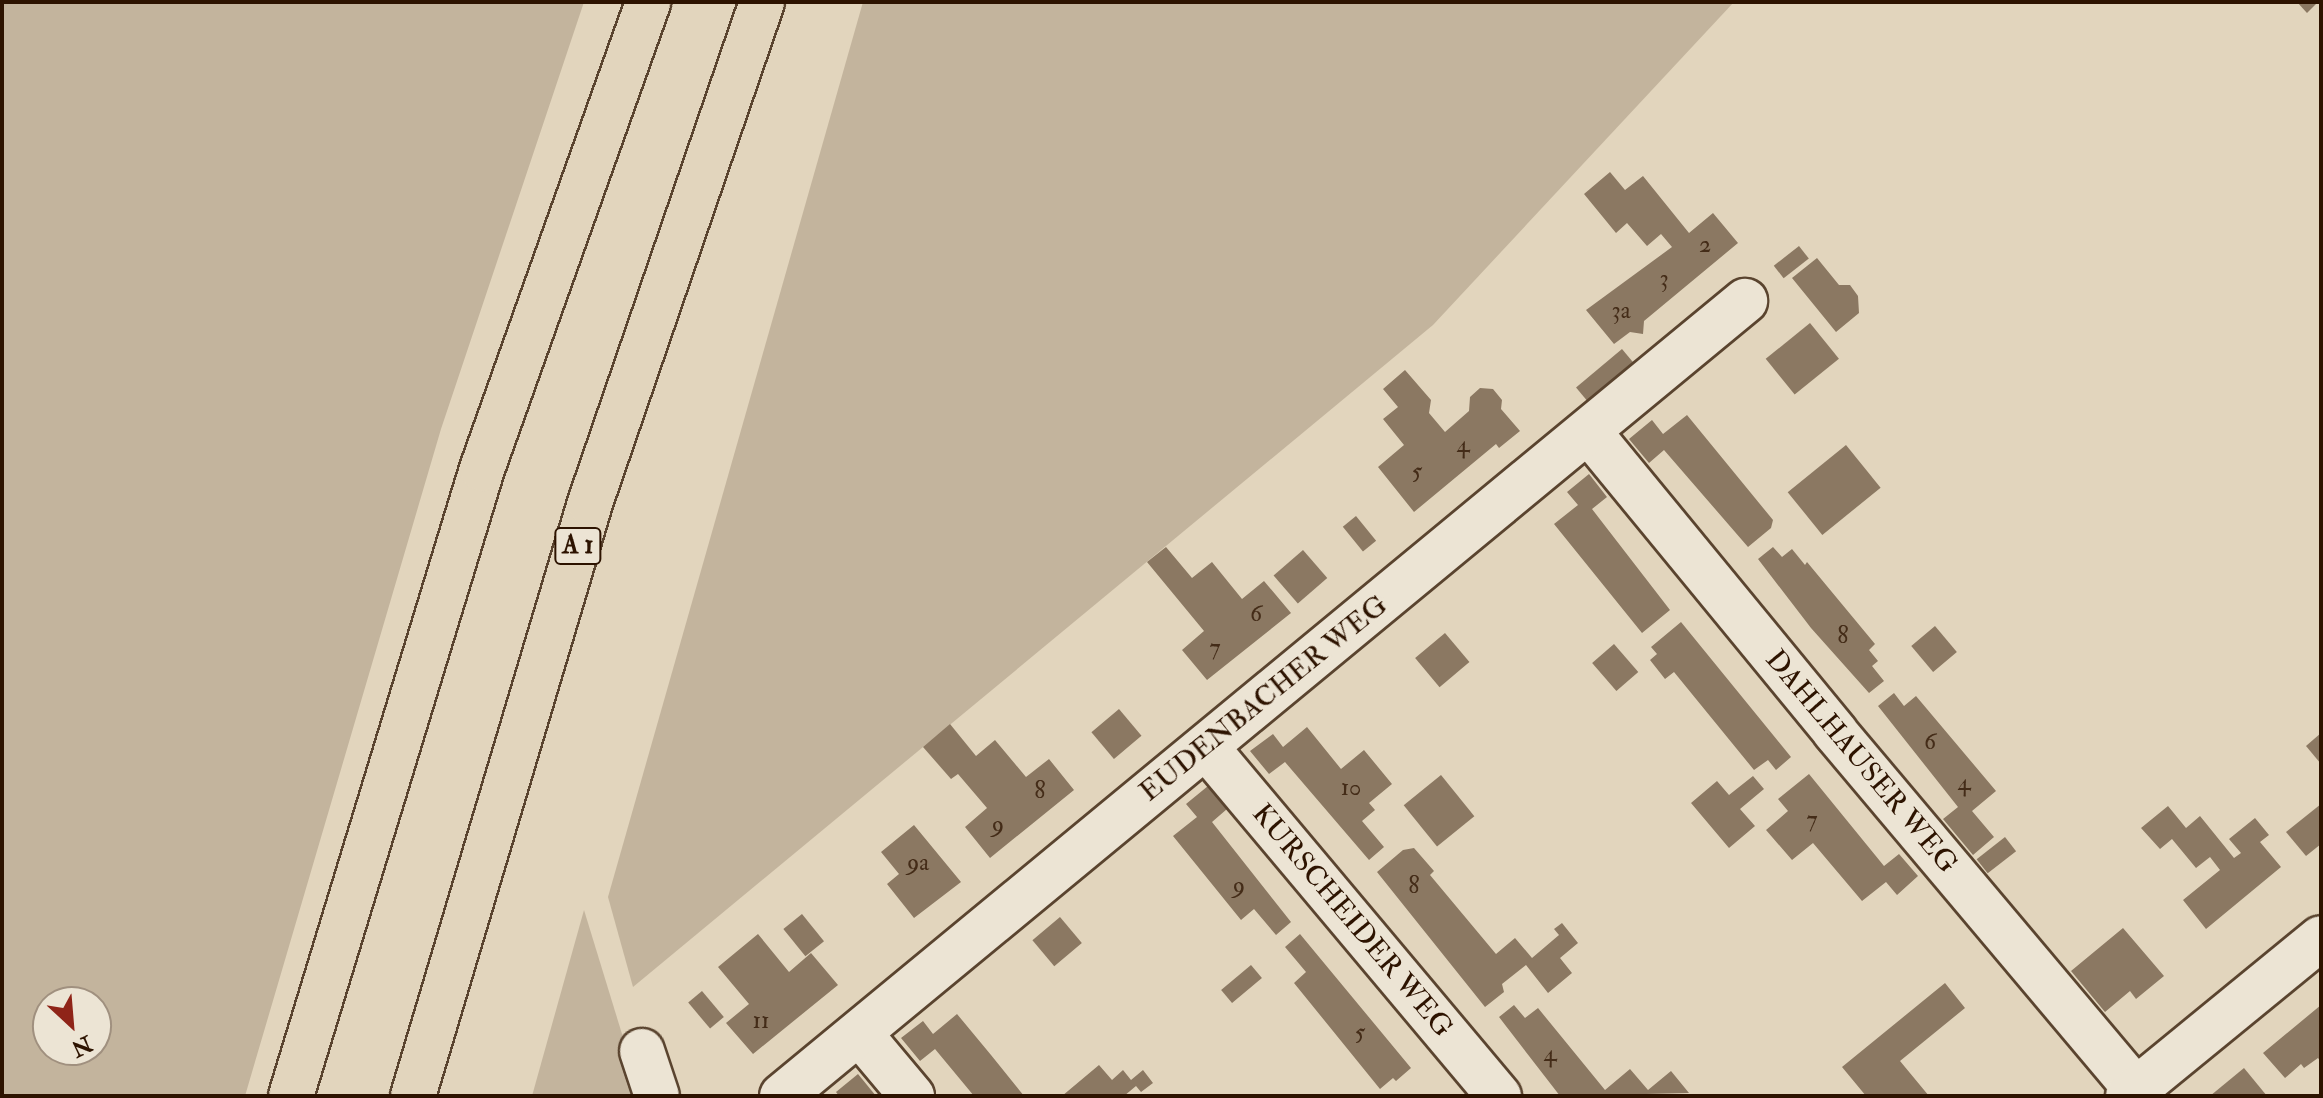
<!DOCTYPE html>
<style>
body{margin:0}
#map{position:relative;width:2323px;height:1098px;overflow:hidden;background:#e2d5bd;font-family:"IM FELL Double Pica",serif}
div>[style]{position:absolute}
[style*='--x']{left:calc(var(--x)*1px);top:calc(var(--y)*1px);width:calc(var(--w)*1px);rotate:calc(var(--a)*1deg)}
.green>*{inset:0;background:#c3b49d}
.building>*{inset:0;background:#8b7862;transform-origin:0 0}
.roads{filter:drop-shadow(2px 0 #5a442f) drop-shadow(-2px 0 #5a442f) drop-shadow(0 2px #5a442f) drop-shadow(0 -2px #5a442f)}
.minor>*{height:44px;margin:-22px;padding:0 22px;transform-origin:22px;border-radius:22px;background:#ece4d4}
.motorway>*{height:44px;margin:-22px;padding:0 22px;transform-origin:22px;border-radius:22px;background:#e2d5bd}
span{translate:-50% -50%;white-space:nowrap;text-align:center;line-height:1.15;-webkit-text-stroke:6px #ece4d4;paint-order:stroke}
.number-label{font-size:24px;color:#442c18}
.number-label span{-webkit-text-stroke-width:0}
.shield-label span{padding:2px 6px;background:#ece4d4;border:2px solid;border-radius:6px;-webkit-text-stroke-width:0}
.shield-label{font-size:26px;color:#2d1300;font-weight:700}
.street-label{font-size:28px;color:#2d1300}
.frame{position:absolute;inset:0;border:4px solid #2d1300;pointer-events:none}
.north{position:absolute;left:32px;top:986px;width:80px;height:80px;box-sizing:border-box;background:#ece4d4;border:2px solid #a0907f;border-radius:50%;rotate:154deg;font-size:22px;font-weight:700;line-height:32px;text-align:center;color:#2d1300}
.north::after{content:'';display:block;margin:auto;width:28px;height:36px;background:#8f2418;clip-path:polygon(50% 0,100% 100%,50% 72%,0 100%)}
</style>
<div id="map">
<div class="green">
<i style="clip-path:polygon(evenodd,2px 2px,584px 2px,441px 429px,245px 1096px,2px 1096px,2px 2px,48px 1002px,96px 1002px,96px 1050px,48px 1050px,48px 1002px)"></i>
<i style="clip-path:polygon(863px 2px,1734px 2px,1433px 325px,633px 987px,608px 897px)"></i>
<i style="clip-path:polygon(584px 910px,641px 1096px,532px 1096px)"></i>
</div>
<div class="building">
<i style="clip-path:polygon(2297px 2px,2318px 2px,2307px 13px)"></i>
<i style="clip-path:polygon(1610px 172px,1625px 190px,1643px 176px,1689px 233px,1713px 213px,1738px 243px,1644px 321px,1643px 334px,1630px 332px,1614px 344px,1586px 310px,1672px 247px,1661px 234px,1647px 246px,1627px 223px,1616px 233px,1584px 194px)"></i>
<i style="left:1799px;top:246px;width:16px;height:32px;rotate:52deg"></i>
<i style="clip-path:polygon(1817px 258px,1839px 285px,1850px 285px,1858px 296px,1859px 313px,1836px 332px,1792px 278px)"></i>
<i style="left:1810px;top:323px;width:46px;height:57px;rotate:51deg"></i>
<i style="left:1622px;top:349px;width:25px;height:60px;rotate:50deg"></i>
<i style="clip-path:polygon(1405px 370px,1431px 400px,1429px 413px,1445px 432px,1469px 411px,1470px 397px,1480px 388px,1493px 389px,1502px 400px,1501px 409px,1520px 431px,1499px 448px,1496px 444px,1414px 512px,1378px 467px,1404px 445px,1383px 419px,1398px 407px,1383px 389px)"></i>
<i style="clip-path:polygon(1687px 415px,1773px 520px,1771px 528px,1748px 547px,1664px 450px,1649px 463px,1629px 439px,1652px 420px,1663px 434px)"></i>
<i style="left:1846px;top:445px;width:55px;height:75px;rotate:51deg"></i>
<i style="clip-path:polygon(1589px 474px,1607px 497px,1592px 509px,1670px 610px,1642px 633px,1554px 524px,1578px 505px,1567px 492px)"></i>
<i style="left:1356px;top:516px;width:32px;height:17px;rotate:51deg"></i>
<i style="clip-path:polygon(1166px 547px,1192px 578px,1212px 562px,1242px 599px,1264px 581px,1291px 613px,1207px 680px,1182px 650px,1204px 631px,1147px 562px)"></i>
<i style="clip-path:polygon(1773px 547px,1782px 557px,1792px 549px,1805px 565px,1807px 562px,1875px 644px,1869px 650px,1878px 661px,1872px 666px,1884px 681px,1869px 693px,1811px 628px,1758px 559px)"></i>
<i style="left:1303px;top:550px;width:37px;height:39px;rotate:49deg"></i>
<i style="clip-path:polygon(1681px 622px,1791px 757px,1776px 770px,1768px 760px,1754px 770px,1674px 672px,1665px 679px,1650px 660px,1657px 654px,1651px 647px)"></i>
<i style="left:1935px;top:626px;width:34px;height:31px;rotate:50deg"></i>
<i style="left:1445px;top:633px;width:38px;height:39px;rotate:50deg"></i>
<i style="left:1614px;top:644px;width:37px;height:29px;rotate:49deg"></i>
<i style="clip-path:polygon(1894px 693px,1904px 706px,1916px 696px,1996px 791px,1972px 811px,1994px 837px,1973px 855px,1943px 819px,1958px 807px,1878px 706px)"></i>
<i style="left:1119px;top:709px;width:35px;height:36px;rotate:50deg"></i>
<i style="clip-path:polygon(950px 724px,976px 756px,995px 740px,1026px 777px,1049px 759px,1074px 790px,990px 858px,965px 827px,987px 808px,958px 774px,951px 779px,923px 747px)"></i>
<i style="clip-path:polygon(1307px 727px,1341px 769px,1364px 750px,1392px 784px,1369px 803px,1375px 810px,1362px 821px,1384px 847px,1369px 860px,1285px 762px,1269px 774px,1250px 751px,1273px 734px,1283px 747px)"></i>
<i style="clip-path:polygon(2321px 733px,2321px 764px,2306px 746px)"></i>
<i style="clip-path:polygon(1809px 774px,1884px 866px,1899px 854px,1918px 876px,1897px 895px,1886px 882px,1862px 901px,1813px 843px,1792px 860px,1766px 830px,1788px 811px,1778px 799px)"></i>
<i style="left:1441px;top:775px;width:53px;height:48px;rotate:51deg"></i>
<i style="clip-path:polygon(1753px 776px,1764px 789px,1740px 809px,1755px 826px,1729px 848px,1691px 803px,1717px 781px,1729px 795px)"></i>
<i style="clip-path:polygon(1208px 786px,1227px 809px,1212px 822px,1291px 922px,1276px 935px,1254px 909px,1241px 920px,1173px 836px,1197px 817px,1186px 804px)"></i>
<i style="clip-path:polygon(2321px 804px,2321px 844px,2306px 856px,2286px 832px)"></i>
<i style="clip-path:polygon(2168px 806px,2186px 828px,2200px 816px,2234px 858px,2241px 853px,2229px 839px,2255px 818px,2269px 835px,2260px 842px,2281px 867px,2206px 929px,2183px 900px,2220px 870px,2210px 857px,2196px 868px,2172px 839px,2160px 849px,2141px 828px)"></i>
<i style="clip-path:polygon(914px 825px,961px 882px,914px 918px,887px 884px,899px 874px,881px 852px)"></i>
<i style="left:2005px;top:837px;width:18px;height:36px;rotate:52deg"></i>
<i style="clip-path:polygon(1414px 848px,1434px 871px,1430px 875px,1496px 954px,1515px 938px,1532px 958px,1559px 935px,1554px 929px,1562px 923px,1578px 943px,1560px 958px,1572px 973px,1548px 993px,1526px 965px,1502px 984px,1504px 992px,1485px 1007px,1377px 872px,1403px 850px)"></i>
<i style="left:802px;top:914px;width:35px;height:24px;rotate:51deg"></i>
<i style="left:1060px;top:917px;width:34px;height:36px;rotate:50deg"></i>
<i style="clip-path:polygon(2123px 928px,2164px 976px,2136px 999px,2130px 991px,2105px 1012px,2071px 971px)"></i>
<i style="clip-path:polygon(758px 934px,789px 972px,811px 953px,838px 985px,753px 1054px,726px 1023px,749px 1004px,718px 967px)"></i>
<i style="clip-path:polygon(1300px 934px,1411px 1068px,1396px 1081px,1393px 1078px,1380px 1089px,1294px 983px,1306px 972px,1285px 947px)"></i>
<i style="left:1251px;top:965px;width:17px;height:39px;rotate:50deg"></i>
<i style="clip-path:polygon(1945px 983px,1965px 1008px,1900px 1061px,1929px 1096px,1866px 1096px,1842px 1067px)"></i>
<i style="left:702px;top:991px;width:34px;height:18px;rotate:50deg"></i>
<i style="clip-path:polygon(1514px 1005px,1525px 1018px,1538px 1008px,1605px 1090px,1630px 1069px,1648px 1090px,1671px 1071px,1689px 1093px,1560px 1096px,1499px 1017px)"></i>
<i style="clip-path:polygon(2321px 1005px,2321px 1062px,2318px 1058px,2304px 1068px,2301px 1064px,2285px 1078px,2263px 1053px)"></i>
<i style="clip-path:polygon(957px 1014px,991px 1055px,1024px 1096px,974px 1096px,935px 1049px,920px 1061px,901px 1038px,923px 1021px,933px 1034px)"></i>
<i style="clip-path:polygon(1099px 1065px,1112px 1080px,1123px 1070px,1131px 1080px,1143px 1070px,1153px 1083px,1141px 1092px,1136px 1086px,1124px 1096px,1062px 1096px)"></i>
<i style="clip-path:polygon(2244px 1068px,2267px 1096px,2210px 1096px)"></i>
<i style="clip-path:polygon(858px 1074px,876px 1096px,839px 1096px,836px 1092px)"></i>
</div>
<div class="roads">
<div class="minor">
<i style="--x:1589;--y:432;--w:388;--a:50.6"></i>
<i style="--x:1835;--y:732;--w:467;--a:49.9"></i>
<i style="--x:1206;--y:747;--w:456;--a:50"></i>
<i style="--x:860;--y:1034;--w:81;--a:50"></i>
<i style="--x:642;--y:1051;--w:47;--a:71.6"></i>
<i style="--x:782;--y:1096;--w:1249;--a:-39.54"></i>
<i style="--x:2128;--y:1096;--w:249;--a:-39.3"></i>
</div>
<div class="motorway">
<i style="--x:291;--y:1096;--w:655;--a:-73.06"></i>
<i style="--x:482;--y:469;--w:496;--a:-70.4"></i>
<i style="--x:413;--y:1096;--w:619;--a:-73.38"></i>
<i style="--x:590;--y:503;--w:530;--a:-71.05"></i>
</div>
</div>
<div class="number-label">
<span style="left:1705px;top:245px">2</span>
<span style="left:1664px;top:279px">3</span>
<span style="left:1621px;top:311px">3a</span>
<span style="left:1463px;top:445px">4</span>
<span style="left:1417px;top:472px">5</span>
<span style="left:1256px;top:614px">6</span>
<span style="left:1843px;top:636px">8</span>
<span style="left:1215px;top:648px">7</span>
<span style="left:1930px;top:742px">6</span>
<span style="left:1964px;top:783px">4</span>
<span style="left:1351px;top:788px">10</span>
<span style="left:1040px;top:791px">8</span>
<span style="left:1812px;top:820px">7</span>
<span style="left:998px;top:825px">9</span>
<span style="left:918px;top:863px">9a</span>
<span style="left:1239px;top:886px">9</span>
<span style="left:1414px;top:886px">8</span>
<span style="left:761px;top:1021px">11</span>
<span style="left:1360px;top:1033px">5</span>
<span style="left:1550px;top:1054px">4</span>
</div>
<div class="shield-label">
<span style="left:578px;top:546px">A 1</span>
</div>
<div class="street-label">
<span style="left:1264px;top:699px;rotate:-39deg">EUDENBACHER WEG</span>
<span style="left:1861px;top:762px;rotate:50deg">DAHLHAUSER WEG</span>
<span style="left:1352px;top:921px;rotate:50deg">KURSCHEIDER WEG</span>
</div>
<div class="frame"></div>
<div class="north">N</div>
</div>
